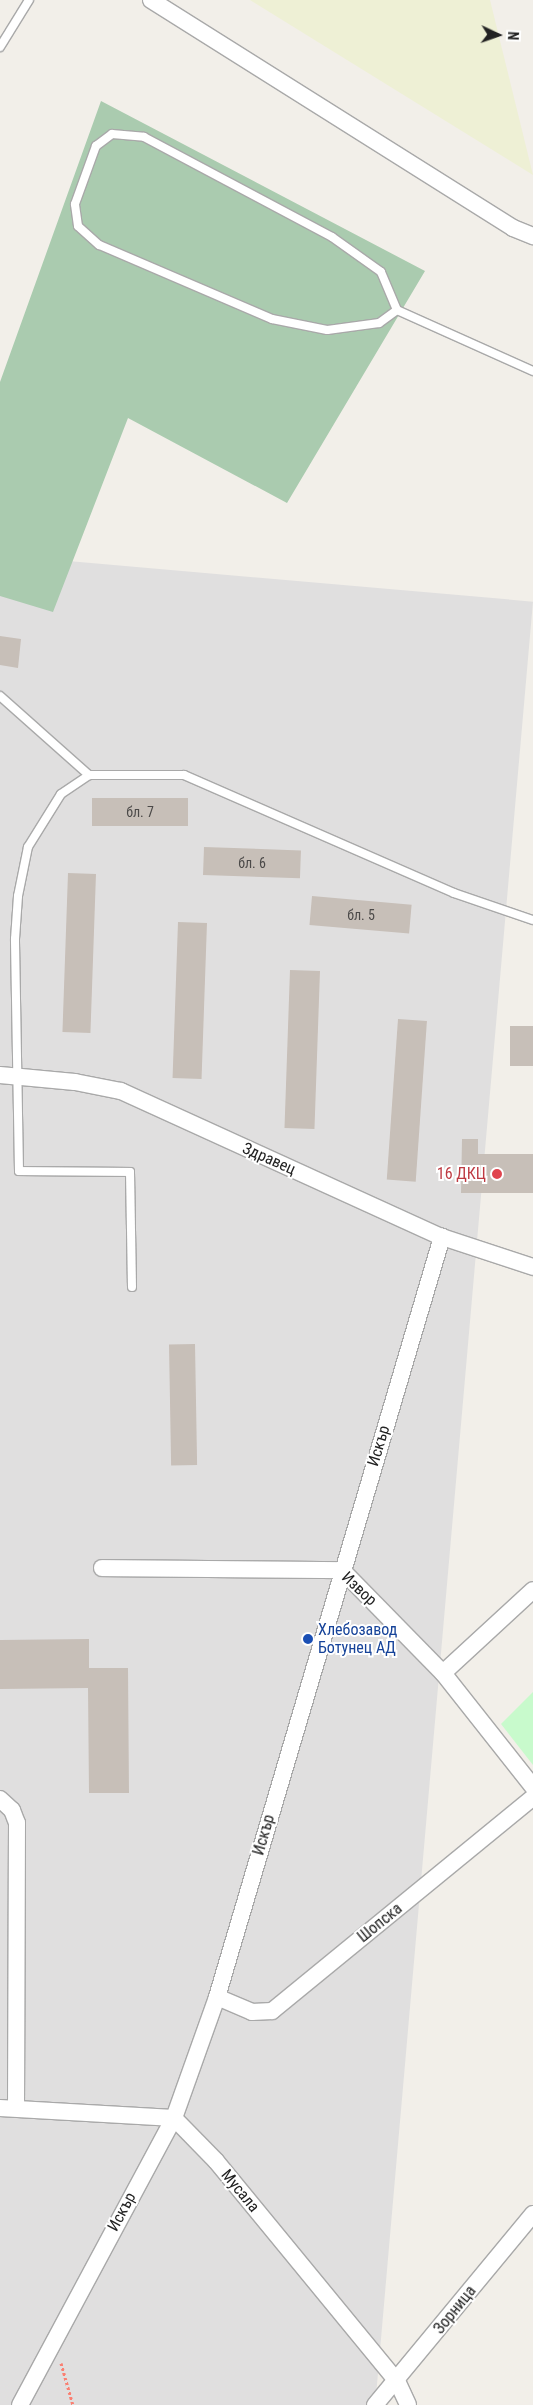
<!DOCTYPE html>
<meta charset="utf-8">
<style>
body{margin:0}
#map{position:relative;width:533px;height:2405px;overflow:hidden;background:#f2efe9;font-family:"Roboto Condensed",sans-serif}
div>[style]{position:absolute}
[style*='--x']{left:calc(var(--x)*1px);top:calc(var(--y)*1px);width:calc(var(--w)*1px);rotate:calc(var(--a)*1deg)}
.residential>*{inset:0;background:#e0dfdf;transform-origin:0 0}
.farmland>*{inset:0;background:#eef0d5}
.cemetery>*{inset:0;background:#aacbaf}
.park>*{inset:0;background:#c8facc}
.building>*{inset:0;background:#c7bfb8;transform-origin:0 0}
.path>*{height:3px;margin-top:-1.5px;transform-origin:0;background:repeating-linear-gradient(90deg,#fa8072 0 2.5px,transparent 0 5px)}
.roads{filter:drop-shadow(1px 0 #a9a9a9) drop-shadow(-1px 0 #a9a9a9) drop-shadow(0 1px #a9a9a9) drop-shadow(0 -1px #a9a9a9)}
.service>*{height:8px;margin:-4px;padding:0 4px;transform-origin:4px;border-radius:4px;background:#fff}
.minor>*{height:16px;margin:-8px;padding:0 8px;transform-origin:8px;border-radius:8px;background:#fff}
.dots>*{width:14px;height:14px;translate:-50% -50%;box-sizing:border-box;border:2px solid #fff;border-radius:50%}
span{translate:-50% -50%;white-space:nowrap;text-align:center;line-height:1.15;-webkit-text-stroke:4px #fff;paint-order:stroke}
.number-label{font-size:14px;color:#4b4948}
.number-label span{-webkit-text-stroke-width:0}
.street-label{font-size:16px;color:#222}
.health-label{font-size:16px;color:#be3a42}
.right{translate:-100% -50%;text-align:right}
.transit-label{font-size:16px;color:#164399}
.left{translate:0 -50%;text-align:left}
.north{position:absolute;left:473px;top:10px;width:50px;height:50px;-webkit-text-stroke:4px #fff;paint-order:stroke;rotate:93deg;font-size:14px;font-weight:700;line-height:20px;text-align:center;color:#222}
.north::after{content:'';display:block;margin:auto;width:18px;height:22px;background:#222;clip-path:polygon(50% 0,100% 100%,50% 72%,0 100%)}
</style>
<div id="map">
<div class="residential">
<i style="left:0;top:555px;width:535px;height:1850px;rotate:5deg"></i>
</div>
<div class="farmland">
<i style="clip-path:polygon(250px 0,490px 0,533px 175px)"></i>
</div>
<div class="cemetery">
<i style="clip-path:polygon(101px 101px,425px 271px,287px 503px,128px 418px,53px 612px,0 596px,0 382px)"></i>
</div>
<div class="park">
<i style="clip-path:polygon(533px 1692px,533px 1765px,501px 1724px)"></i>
</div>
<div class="building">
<i style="clip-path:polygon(0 636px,21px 639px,18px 668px,0 665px)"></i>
<i style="left:92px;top:798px;width:96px;height:28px"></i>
<i style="left:204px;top:847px;width:97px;height:28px;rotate:2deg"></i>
<i style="left:68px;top:873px;width:28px;height:159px;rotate:2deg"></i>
<i style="left:312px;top:896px;width:100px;height:29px;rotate:5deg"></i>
<i style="left:178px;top:922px;width:29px;height:156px;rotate:2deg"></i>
<i style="left:290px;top:970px;width:30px;height:158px;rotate:2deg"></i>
<i style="left:398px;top:1019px;width:29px;height:161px;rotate:4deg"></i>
<i style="left:510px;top:1026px;width:23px;height:40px"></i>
<i style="clip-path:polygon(462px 1139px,478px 1139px,478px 1154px,533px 1154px,533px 1193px,461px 1193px)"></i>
<i style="left:195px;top:1344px;width:121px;height:26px;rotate:89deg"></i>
<i style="clip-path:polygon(89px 1639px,89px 1668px,128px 1668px,129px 1793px,89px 1793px,88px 1688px,0 1689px,0 1640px)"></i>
</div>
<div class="path">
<i style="--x:61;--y:2363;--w:44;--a:74.1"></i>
</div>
<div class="roads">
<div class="service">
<i style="--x:0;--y:47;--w:55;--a:-58.3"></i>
<i style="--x:397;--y:310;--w:22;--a:144"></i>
<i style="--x:379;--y:323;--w:52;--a:172.3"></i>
<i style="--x:327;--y:330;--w:56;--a:-168.7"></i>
<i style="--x:272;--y:319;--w:188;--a:-156.8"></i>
<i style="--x:99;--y:245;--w:28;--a:-138"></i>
<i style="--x:78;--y:226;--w:22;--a:-98"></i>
<i style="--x:75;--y:204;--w:62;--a:-70.1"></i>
<i style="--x:96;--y:146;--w:20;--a:-37"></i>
<i style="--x:112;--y:134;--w:32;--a:5"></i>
<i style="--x:144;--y:137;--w:213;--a:28"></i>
<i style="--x:332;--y:237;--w:60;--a:35.5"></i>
<i style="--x:381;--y:272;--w:41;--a:67.2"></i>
<i style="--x:397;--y:310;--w:149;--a:24.2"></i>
<i style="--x:0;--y:696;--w:119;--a:41.6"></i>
<i style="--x:132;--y:1287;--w:115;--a:-91"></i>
<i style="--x:130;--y:1172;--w:111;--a:-179.5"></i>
<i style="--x:19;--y:1171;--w:232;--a:-91"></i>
<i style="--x:15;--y:939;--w:43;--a:-86"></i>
<i style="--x:18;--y:896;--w:50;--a:-78.5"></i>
<i style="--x:28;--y:847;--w:62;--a:-58.1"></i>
<i style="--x:61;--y:794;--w:34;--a:-34"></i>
<i style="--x:89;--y:775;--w:95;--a:0"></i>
<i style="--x:184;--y:775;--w:295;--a:23.6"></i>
<i style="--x:454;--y:893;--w:83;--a:18.9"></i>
</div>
<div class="minor">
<i style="--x:151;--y:0;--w:428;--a:32.2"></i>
<i style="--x:513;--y:228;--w:22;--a:22"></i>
<i style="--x:0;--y:1075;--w:75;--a:5.3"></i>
<i style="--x:75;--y:1082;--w:47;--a:11.1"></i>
<i style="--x:121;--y:1091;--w:353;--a:24.5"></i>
<i style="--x:442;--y:1237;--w:96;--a:18.2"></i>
<i style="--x:102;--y:1568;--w:240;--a:0.5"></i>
<i style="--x:342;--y:1570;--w:144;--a:45.6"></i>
<i style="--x:443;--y:1673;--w:145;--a:51.7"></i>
<i style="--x:443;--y:1673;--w:122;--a:-42.7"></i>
<i style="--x:0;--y:1799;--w:16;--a:43"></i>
<i style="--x:12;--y:1810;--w:14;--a:69"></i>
<i style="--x:17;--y:1823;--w:284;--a:90.2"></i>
<i style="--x:217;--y:1997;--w:38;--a:23"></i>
<i style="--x:252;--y:2012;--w:20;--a:-3"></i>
<i style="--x:272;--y:2011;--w:338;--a:-39.3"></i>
<i style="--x:0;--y:2108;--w:174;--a:3.3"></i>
<i style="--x:174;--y:2118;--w:60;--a:45.7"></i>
<i style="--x:216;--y:2161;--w:285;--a:50.6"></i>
<i style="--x:397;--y:2381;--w:26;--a:65"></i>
<i style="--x:20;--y:2405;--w:326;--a:-61.8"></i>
<i style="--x:174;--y:2118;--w:128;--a:-70.4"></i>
<i style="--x:217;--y:1997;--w:793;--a:-73.51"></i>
<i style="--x:375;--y:2405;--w:248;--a:-50.4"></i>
</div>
</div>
<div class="dots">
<i style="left:497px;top:1174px;background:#e0444e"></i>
<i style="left:308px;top:1639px;background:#1a4fb4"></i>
</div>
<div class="number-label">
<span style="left:140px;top:812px">бл. 7</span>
<span style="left:252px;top:863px">бл. 6</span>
<span style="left:361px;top:915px">бл. 5</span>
</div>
<div class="street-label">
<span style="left:269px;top:1159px;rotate:24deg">Здравец</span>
<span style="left:379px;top:1446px;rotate:-73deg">Искър</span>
<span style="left:359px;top:1589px;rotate:43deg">Извор</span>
<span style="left:264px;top:1835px;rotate:-74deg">Искър</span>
<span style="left:380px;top:1923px;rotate:-39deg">Шопска</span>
<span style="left:240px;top:2191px;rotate:50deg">Мусала</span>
<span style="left:122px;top:2212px;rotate:-62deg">Искър</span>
<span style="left:455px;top:2310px;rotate:-51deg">Зорница</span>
</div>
<div class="health-label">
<span class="right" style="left:486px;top:1174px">16 ДКЦ</span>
</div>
<div class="transit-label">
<span class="left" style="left:318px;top:1639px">Хлебозавод<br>Ботунец АД</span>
</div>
<div class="north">N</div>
</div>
